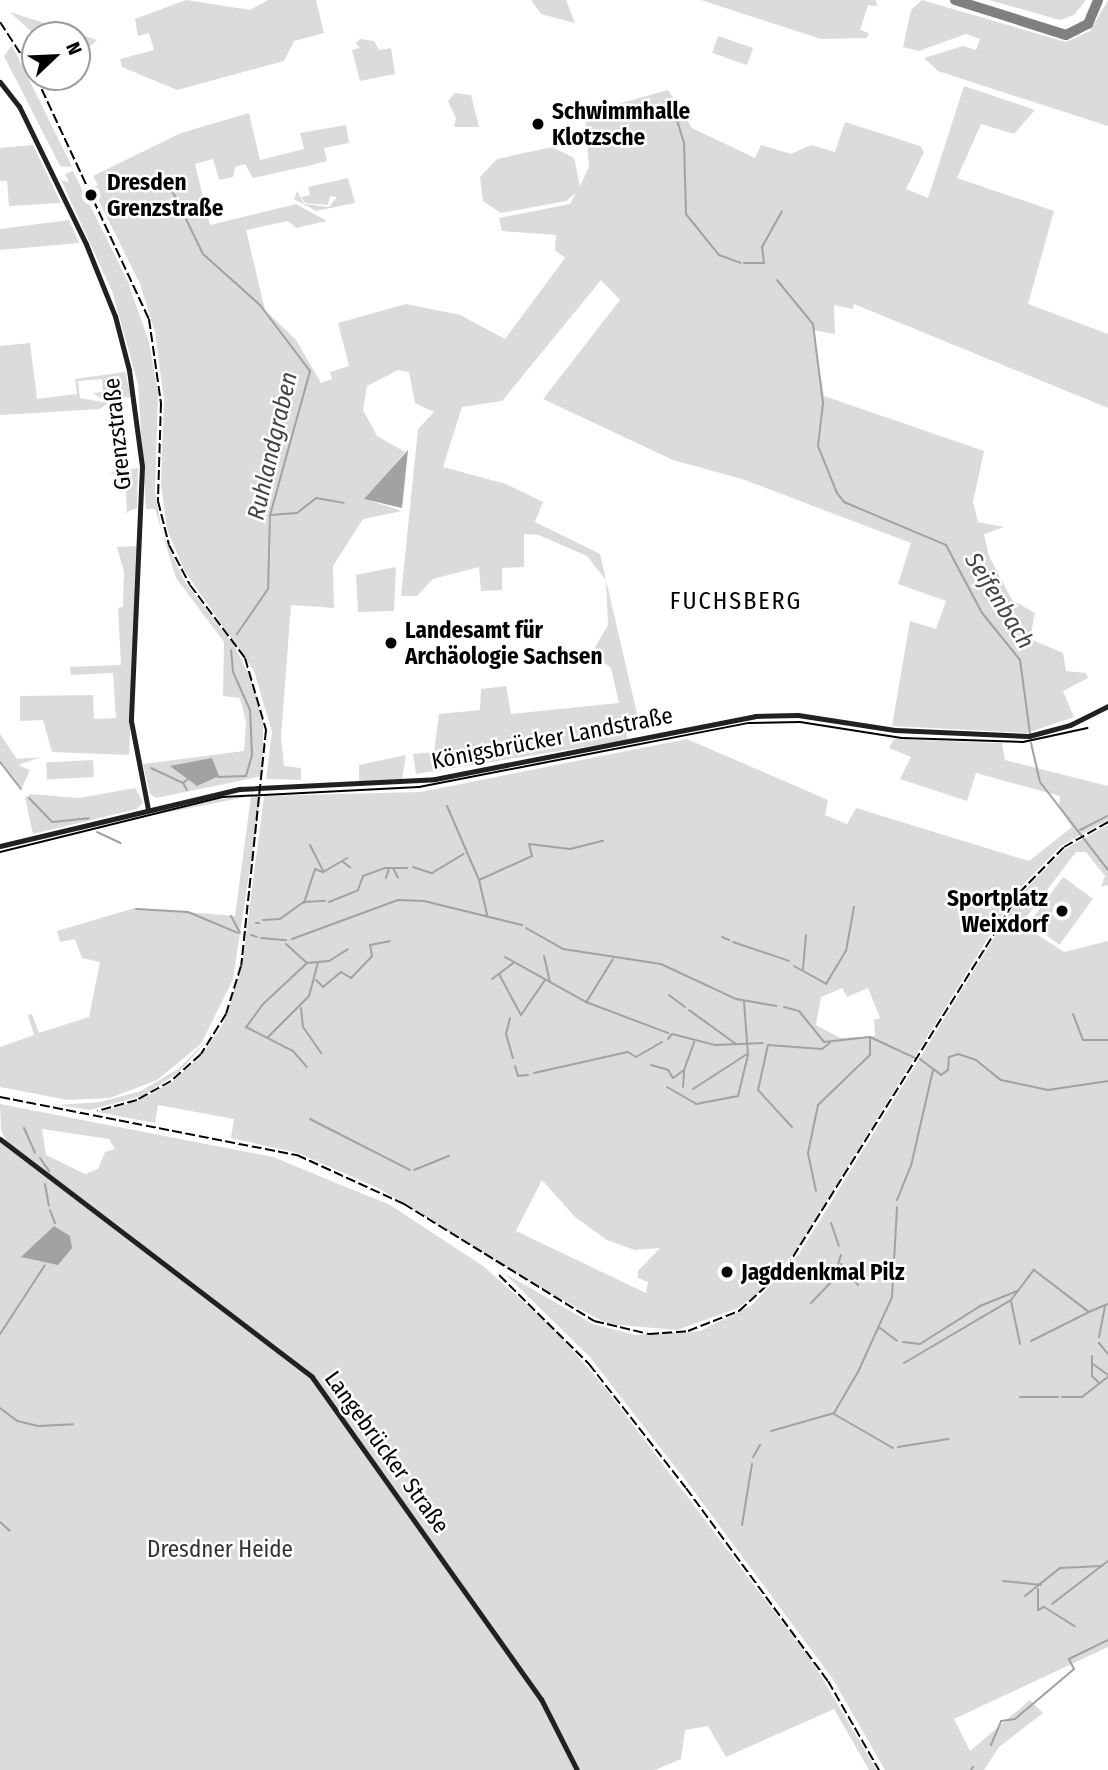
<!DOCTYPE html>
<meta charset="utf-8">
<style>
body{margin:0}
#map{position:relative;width:1108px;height:1770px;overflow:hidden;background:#fff;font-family:"Fira Sans Condensed",sans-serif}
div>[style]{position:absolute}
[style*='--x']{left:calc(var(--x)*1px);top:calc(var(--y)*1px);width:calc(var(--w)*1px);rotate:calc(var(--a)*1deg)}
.green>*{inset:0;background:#dbdbdb;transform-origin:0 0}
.water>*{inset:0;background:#a2a2a2}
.stream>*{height:2px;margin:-1px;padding:0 1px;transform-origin:1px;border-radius:1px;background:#a2a2a2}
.taxiway>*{height:10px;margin:-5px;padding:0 5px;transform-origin:5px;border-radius:5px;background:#808080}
.secondary>*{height:5px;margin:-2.5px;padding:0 2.5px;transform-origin:2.5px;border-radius:2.5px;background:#212121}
.tram>*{height:2px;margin:-1px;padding:0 1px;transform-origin:1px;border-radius:1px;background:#000}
.rail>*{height:2px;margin-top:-1px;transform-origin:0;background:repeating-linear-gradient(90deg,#000 0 10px,transparent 0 13.5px)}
.dots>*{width:19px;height:19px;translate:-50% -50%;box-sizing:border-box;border:4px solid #fff;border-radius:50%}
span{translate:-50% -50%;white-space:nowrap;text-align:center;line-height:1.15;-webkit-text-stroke:5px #fff;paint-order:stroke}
.poi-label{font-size:23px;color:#000;font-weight:700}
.left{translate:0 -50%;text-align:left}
.right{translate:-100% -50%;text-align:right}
.street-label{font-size:23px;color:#000}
.park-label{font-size:23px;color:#323232}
.water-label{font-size:24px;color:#434343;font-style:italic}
.neighbourhood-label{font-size:24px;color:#000;letter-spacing:2px}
.north{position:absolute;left:21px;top:21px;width:70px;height:70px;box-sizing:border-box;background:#fff;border:2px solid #999;border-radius:50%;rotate:67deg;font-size:19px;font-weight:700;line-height:28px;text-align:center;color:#000}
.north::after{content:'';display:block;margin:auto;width:24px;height:32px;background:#000;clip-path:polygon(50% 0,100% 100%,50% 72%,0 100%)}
</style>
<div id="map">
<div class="green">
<i style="clip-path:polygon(186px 0,250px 10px,268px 0,316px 0,324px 33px,294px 41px,284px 61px,177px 90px,122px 67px,120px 59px,154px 50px,149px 33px,138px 36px,135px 19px)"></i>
<i style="clip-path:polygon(531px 0,566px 0,575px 23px,541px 14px)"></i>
<i style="clip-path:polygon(701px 0,876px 0,877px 6px,868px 5px,860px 30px,869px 33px,867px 38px,821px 39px)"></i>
<i style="clip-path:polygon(922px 0,1066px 42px,1090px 31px,1108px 0,1108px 126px,938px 71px,924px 58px,963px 46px,976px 50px,980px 39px,966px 34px,919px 51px,903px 47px,911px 10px)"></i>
<i style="clip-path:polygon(989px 0,1086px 0,1074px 15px,1060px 20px)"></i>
<i style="clip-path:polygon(10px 12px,97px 40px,77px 59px,77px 35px,35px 35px)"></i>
<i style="left:718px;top:36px;width:37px;height:18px;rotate:19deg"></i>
<i style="clip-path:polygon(360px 39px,374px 41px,379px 50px,391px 48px,395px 74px,360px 81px,352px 50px,360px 48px,356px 43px)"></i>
<i style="clip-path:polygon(12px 45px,55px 132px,72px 167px,60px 166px,4px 56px)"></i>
<i style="clip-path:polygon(evenodd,964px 86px,1035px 110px,1014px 134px,981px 124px,957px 178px,1054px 211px,1028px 304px,1108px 334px,1108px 408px,854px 304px,853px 309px,834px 305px,835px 334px,813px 330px,824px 396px,984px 451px,973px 502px,978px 522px,1004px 527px,984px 534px,989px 556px,1012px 600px,1035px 613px,1030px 639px,1063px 653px,1066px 671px,1086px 673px,1088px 678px,1063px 691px,1074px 717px,1027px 733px,892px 726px,910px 621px,936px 629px,946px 601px,898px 584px,911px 543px,742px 479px,673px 460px,543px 399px,620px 300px,601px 280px,502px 401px,462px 407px,443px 467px,506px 484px,543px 502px,535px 522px,600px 554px,638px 718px,623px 721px,628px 740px,416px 774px,413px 754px,434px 752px,439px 714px,480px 710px,481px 689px,506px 686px,511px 714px,619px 703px,611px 668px,602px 661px,587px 661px,608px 625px,606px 580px,587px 556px,539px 535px,524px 534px,524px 567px,502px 568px,502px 590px,481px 591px,479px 567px,433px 579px,417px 596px,401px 596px,418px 429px,434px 412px,415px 403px,409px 372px,398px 370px,367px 386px,363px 410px,377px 436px,405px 452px,365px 499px,402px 511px,363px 519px,333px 566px,334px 608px,291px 605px,281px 737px,284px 766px,301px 768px,301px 780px,266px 779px,272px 732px,254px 671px,184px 570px,167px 529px,161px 485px,164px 400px,155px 332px,140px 284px,92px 187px,98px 185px,93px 176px,181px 133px,249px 113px,260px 160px,304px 149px,300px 133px,346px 125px,349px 143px,324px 148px,327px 161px,308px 166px,253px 178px,245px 164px,235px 167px,233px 177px,219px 180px,213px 159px,195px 164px,210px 225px,296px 204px,327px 221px,296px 228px,288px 221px,246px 230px,265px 310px,296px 340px,321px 383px,332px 379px,330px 372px,349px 366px,338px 323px,406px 304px,460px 315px,505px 339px,565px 258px,555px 250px,556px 235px,502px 231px,499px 218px,570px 204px,576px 193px,566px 201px,501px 213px,483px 201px,480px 177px,497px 159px,552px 147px,574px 158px,580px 186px,589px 167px,584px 103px,600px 109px,668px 90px,692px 128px,755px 158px,761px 145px,791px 154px,811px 145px,835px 152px,845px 122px,920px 146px,924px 152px,906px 189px,928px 198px,964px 86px,990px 573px,1016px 616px,1010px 623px,987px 601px,990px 573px)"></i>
<i style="clip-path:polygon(455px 93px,471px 95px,479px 127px,454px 127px,456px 118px,448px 101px)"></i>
<i style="clip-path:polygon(33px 145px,61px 203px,9px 206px,7px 181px,0 181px,0 148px)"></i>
<i style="clip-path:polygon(73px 171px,128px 282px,149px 342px,158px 393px,155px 491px,162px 533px,185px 582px,234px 645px,253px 683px,263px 720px,263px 776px,156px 798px,150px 794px,143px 764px,244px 751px,246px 722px,240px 698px,223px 696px,224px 642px,176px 578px,155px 509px,146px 509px,138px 384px,112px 291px,61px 180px,69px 182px,65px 174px)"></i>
<i style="clip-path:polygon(348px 178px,355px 203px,316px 211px,294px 199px,297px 191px,304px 204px,329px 207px,337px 197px,330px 196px,328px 205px,305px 203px,301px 197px,310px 195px,308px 187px)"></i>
<i style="clip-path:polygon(69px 220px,79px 243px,0 250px,0 229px)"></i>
<i style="clip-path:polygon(30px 343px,37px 399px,77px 394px,75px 379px,125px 372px,131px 397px,103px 400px,93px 393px,103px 392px,102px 379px,78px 381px,80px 398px,108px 403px,100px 409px,0 415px,0 346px)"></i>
<i style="clip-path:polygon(138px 468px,137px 508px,123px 514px,127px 511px,125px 476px,109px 473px)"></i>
<i style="clip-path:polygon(139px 546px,129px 755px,52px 752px,43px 720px,20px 721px,20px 696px,93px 695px,94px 719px,116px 718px,113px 673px,71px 675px,70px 667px,121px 665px,118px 608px,123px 607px,124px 572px,117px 547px)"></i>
<i style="clip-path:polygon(396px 567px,394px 611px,358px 612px,356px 575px)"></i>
<i style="clip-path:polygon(0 734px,17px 759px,41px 757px,18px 765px,30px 770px,22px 788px,0 761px)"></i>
<i style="clip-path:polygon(evenodd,687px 739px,828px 800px,825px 815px,847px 824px,856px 808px,1029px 861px,1072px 827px,1059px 807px,1060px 796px,976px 773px,967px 801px,900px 779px,911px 757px,889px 748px,894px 739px,1002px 743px,1005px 760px,1108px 786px,1108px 820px,1062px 845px,1017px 891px,795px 1252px,763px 1289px,738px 1308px,677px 1330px,608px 1324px,542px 1289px,378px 1188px,298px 1153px,231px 1138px,234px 1119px,158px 1105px,155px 1123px,97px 1112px,138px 1101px,172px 1082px,202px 1055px,224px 1022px,242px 966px,264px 796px,420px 792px,687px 739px,842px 988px,847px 997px,868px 988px,880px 1018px,874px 1020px,875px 1036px,840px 1038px,816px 1025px,821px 997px,842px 988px,687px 739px,542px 1180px,575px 1217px,607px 1240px,635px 1250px,660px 1248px,638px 1271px,638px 1278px,648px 1282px,646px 1293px,516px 1231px,542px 1180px)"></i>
<i style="clip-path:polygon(406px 755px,402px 779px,359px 782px,359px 765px)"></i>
<i style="left:93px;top:760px;width:17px;height:47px;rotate:87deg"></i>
<i style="clip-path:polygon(135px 788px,143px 802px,137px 809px,33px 834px,25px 798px,30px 794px,79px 798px)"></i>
<i style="clip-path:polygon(261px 795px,233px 979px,201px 1044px,157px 1080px,110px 1098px,68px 1100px,0 1087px,0 1047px,34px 1035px,28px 1015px,32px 1014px,39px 1033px,89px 1017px,100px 962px,82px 958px,75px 939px,60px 942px,57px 931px,135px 908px,235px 916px,251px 796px,139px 818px,217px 799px)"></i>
<i style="clip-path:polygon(1108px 825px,1108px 885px,1101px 887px,1105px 876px,1086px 852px,1076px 852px,1021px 924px,1064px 952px,1108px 941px,1108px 1647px,954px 1719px,970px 1751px,1030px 1700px,1043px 1713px,999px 1747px,984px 1770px,885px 1770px,832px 1678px,690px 1486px,589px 1356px,504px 1273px,593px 1324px,635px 1335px,700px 1331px,752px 1305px,799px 1254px,1021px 894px,1065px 849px)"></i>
<i style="left:1063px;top:877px;width:37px;height:57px;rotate:36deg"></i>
<i style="clip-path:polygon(213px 1034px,179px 1072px,145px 1095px,90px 1110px,57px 1105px,100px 1102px,141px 1091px,178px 1069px)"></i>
<i style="clip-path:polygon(evenodd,0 1104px,273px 1157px,390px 1205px,483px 1266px,552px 1327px,603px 1385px,813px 1663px,877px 1770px,869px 1770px,834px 1709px,726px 1757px,708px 1726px,685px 1730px,681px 1759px,655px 1770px,0 1770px,0 1138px,8px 1144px,1px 1130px,0 1104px,42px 1129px,109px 1139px,115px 1149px,105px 1152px,98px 1169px,85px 1174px,46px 1155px,42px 1129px)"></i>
</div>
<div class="water">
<i style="clip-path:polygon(408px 450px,402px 508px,364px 499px)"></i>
<i style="clip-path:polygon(982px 566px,990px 573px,1018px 627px,987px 601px,977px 571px)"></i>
<i style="clip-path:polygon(212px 758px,219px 776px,197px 786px,170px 766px)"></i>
<i style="clip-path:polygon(54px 1226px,70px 1236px,72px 1248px,58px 1265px,21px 1257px)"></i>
</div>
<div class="stream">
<i style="--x:673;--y:107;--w:37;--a:73"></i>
<i style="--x:684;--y:142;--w:72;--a:88.4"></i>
<i style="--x:686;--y:214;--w:53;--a:51.2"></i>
<i style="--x:719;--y:255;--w:23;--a:20"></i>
<i style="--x:167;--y:180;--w:82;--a:64.1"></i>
<i style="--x:203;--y:254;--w:76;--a:41.8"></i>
<i style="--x:260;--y:305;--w:83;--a:52.9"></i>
<i style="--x:310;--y:371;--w:149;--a:105.5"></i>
<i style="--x:270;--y:515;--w:74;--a:91.5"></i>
<i style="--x:268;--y:589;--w:55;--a:124.6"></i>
<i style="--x:744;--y:263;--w:20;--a:0"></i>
<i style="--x:764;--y:263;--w:16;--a:-97"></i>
<i style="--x:762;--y:247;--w:41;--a:-60.9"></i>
<i style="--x:777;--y:280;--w:57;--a:50.7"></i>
<i style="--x:813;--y:324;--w:80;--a:82.8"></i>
<i style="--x:823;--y:403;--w:43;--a:96.6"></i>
<i style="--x:818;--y:446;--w:51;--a:68"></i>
<i style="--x:837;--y:493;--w:11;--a:52"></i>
<i style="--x:844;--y:502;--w:111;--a:22.9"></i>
<i style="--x:946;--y:545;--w:77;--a:62.1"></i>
<i style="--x:982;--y:613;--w:60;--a:51"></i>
<i style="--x:1020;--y:660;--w:74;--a:82.2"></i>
<i style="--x:270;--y:515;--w:27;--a:-4"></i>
<i style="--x:297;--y:513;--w:24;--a:-38"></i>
<i style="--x:316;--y:498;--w:28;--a:10"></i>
<i style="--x:1031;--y:743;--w:40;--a:77"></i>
<i style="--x:1040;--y:782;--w:111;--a:52.3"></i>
<i style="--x:0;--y:762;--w:34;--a:52"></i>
<i style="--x:151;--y:768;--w:35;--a:25"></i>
<i style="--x:218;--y:777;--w:28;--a:-2"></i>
<i style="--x:246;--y:776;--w:22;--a:-74"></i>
<i style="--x:252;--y:755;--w:45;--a:-92.5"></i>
<i style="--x:250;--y:710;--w:42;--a:-114.1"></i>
<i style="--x:233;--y:672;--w:22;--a:-95"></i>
<i style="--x:187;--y:790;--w:8;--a:-120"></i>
<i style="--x:183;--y:783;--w:6;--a:-39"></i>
<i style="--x:29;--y:798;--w:33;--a:46"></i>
<i style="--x:52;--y:822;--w:37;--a:-6"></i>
<i style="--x:447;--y:806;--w:81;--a:66.6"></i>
<i style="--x:479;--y:880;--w:36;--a:77"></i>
<i style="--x:1080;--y:830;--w:31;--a:-27"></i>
<i style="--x:97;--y:832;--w:26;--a:25"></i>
<i style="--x:310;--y:845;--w:29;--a:63"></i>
<i style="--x:343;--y:862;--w:9;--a:36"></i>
<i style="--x:413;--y:867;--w:20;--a:18"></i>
<i style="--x:432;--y:873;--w:37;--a:-31"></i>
<i style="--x:393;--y:868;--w:11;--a:63"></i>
<i style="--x:386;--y:878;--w:10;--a:-73"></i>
<i style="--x:479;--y:880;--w:58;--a:-24.4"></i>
<i style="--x:532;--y:856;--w:12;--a:-104"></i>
<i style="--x:529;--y:844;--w:41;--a:7"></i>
<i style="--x:570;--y:849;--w:34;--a:-14"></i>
<i style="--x:329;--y:902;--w:31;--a:-22"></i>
<i style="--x:358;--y:890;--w:15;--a:-70"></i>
<i style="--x:363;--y:876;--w:23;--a:-20"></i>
<i style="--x:385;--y:868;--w:22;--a:0"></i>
<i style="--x:304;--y:903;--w:36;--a:-72"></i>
<i style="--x:315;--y:869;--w:9;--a:21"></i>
<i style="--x:323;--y:872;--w:28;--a:-30"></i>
<i style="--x:136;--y:909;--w:52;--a:3.3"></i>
<i style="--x:188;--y:912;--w:54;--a:22.8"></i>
<i style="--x:231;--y:916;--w:19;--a:62"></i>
<i style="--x:263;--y:920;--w:17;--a:-3"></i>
<i style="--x:280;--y:919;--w:29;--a:-36"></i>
<i style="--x:303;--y:902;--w:22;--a:-3"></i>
<i style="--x:256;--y:923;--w:3;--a:0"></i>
<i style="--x:526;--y:928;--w:43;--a:29.6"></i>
<i style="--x:563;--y:949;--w:99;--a:8.7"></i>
<i style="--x:661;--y:964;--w:83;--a:25"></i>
<i style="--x:736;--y:999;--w:41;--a:9.9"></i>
<i style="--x:251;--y:935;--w:6;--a:18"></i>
<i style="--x:722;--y:937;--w:8;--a:23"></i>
<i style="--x:261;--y:938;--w:25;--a:5"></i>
<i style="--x:292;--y:939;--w:113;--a:-20.2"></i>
<i style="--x:398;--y:900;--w:26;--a:2"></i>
<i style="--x:424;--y:901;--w:101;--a:13.8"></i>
<i style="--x:733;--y:942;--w:59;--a:18.7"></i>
<i style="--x:286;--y:944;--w:28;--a:42"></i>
<i style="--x:307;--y:963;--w:60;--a:137"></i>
<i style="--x:263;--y:1004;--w:29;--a:126"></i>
<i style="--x:246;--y:1027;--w:53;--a:27.1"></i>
<i style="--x:293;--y:1051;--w:21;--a:49"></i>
<i style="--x:544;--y:956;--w:27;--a:77"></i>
<i style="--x:505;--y:957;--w:93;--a:29.1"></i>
<i style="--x:586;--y:1002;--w:88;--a:20.7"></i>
<i style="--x:307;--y:963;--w:22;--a:-5"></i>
<i style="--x:329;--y:961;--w:22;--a:-32"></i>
<i style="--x:794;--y:966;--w:37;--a:29"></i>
<i style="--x:826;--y:984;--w:39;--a:-59"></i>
<i style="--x:846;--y:951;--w:45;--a:-79.7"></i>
<i style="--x:803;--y:969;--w:34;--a:-85"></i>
<i style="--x:499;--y:974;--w:47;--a:61.8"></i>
<i style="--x:521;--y:1015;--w:42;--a:-55.6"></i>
<i style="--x:492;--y:979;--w:26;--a:-37"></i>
<i style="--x:316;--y:980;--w:10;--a:45"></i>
<i style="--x:323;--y:987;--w:23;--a:-40"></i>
<i style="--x:341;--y:972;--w:12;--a:31"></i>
<i style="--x:351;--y:978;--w:30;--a:-46"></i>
<i style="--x:372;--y:956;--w:11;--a:-100"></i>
<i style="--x:370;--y:945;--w:20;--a:-11"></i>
<i style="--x:669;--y:995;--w:20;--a:37"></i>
<i style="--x:587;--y:1001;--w:49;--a:-58.2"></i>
<i style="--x:784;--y:1007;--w:16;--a:15"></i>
<i style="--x:799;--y:1011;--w:40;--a:51"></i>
<i style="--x:824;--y:1042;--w:46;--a:-6.2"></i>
<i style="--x:870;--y:1037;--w:50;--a:25"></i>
<i style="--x:301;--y:1008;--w:19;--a:84"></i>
<i style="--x:303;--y:1027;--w:32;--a:55"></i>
<i style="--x:689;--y:1010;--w:58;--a:35.9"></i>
<i style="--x:1073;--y:1014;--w:28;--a:69"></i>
<i style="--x:1083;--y:1040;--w:25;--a:0"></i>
<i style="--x:510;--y:1018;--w:16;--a:104"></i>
<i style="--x:506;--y:1034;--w:25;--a:74"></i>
<i style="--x:268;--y:1037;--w:58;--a:-45"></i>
<i style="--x:309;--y:996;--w:34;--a:-75"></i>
<i style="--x:668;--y:1039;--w:6;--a:-51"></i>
<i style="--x:672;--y:1034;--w:44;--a:14.3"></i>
<i style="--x:715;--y:1045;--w:48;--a:-2.4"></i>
<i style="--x:920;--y:1059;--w:26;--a:37"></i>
<i style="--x:941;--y:1075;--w:9;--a:-36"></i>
<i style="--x:948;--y:1070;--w:13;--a:-86"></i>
<i style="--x:949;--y:1057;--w:9;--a:-18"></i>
<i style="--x:958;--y:1054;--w:19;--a:18"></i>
<i style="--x:976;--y:1060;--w:32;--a:39"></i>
<i style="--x:1001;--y:1080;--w:48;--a:12"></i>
<i style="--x:1048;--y:1090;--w:61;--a:-8.5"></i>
<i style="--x:651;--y:1065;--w:18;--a:16"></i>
<i style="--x:668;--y:1070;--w:9;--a:58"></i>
<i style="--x:673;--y:1078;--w:14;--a:-36"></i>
<i style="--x:684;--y:1070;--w:30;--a:-70"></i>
<i style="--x:515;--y:1066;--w:10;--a:73"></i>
<i style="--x:518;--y:1076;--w:10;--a:-6"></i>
<i style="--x:534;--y:1073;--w:96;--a:-12.6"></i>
<i style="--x:628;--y:1052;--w:9;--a:32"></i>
<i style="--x:636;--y:1057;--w:30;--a:-30"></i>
<i style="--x:667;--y:1087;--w:34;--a:30"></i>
<i style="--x:696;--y:1104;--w:43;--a:-10.8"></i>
<i style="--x:738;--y:1096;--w:42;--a:-76.3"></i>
<i style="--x:748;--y:1055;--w:53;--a:-94.3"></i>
<i style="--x:683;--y:1087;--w:16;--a:-86"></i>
<i style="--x:693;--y:1089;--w:64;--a:-32.9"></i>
<i style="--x:310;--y:1119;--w:112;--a:27"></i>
<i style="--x:792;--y:1127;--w:50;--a:-132.6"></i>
<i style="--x:758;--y:1090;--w:46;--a:-77.5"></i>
<i style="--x:768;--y:1045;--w:54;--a:4.2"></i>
<i style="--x:822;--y:1049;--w:10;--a:-37"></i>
<i style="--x:24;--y:1128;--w:27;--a:66"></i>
<i style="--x:40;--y:1158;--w:16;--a:55"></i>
<i style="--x:414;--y:1170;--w:38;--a:-22"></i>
<i style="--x:45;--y:1184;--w:22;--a:80"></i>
<i style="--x:816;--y:1191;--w:39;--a:-102"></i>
<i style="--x:808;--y:1153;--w:49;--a:-78.2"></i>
<i style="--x:818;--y:1105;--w:72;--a:-43.9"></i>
<i style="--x:870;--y:1055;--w:18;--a:-90"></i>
<i style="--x:897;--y:1200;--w:37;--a:-68"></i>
<i style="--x:911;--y:1166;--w:98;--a:-77.1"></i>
<i style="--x:50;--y:1210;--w:14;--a:69"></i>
<i style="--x:831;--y:1223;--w:24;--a:71"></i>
<i style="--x:841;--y:1264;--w:27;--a:51"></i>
<i style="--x:1011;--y:1301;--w:44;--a:78.2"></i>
<i style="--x:811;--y:1303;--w:33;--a:-46"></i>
<i style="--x:834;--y:1279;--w:25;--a:-74"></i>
<i style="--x:880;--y:1328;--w:21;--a:37"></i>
<i style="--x:0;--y:1334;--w:82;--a:-56.9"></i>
<i style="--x:1099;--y:1337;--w:31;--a:-79"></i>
<i style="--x:1031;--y:1341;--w:63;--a:-26.6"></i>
<i style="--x:903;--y:1342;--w:17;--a:7"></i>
<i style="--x:920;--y:1344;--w:71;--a:-32.3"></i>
<i style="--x:980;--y:1306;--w:40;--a:-22"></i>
<i style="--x:1099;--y:1343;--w:14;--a:51"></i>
<i style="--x:1092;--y:1356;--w:20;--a:90"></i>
<i style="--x:1092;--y:1376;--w:10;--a:45"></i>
<i style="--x:904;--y:1363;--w:124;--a:-30.5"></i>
<i style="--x:1011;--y:1300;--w:38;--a:-53"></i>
<i style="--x:1034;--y:1270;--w:69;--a:37.4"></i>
<i style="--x:1089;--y:1312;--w:21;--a:-23"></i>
<i style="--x:1093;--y:1364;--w:19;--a:36"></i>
<i style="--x:1020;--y:1397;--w:38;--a:0"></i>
<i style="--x:1062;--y:1397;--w:20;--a:0"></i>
<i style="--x:1082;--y:1397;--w:33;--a:-38"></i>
<i style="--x:0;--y:1408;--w:21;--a:37"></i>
<i style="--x:17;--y:1421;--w:23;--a:13"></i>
<i style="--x:39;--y:1426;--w:34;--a:-3"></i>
<i style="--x:834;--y:1414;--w:68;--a:30"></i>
<i style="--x:771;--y:1431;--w:66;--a:-15.9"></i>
<i style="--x:834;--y:1413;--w:48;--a:-59.7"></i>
<i style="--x:858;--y:1372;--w:82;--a:-65.6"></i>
<i style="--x:892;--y:1297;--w:90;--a:-86.8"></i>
<i style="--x:898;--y:1447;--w:51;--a:-9.1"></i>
<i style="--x:753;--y:1457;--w:14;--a:-60"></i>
<i style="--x:0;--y:1522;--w:13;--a:42"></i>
<i style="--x:742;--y:1525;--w:62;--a:-80.7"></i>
<i style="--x:1003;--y:1581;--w:38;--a:6"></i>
<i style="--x:1038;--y:1589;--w:21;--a:90"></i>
<i style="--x:1038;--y:1610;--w:7;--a:-27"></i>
<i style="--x:1044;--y:1607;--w:36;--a:32"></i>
<i style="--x:1025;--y:1596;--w:45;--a:-38.7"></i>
<i style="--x:1060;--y:1568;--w:42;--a:-2.7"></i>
<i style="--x:1052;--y:1604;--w:71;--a:-37.5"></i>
<i style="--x:991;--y:1745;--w:26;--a:-67"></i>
<i style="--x:1001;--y:1721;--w:14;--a:-8"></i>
<i style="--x:1015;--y:1719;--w:77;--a:-40.3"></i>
<i style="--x:1074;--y:1669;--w:11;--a:-117"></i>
<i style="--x:1069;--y:1659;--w:43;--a:-26"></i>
<i style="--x:971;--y:1770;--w:4;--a:-56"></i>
</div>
<div class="taxiway">
<i style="--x:955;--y:0;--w:116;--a:17.5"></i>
<i style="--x:1066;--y:35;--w:25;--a:-27"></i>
<i style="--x:1088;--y:24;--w:26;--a:-67"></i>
</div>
<div class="secondary">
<i style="--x:0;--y:82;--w:31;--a:52"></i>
<i style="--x:19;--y:106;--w:153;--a:64.1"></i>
<i style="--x:86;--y:244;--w:78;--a:68.1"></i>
<i style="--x:115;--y:316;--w:56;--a:75.5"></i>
<i style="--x:129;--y:370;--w:97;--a:82.3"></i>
<i style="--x:142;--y:466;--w:255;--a:92.5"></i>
<i style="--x:131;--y:721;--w:90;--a:79.1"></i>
<i style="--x:0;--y:846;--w:247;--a:-13.4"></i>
<i style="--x:240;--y:789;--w:195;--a:-2.9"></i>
<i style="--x:435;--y:779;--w:326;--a:-11.1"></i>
<i style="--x:755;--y:716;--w:43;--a:-1.3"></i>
<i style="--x:798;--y:715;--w:98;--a:8.8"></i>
<i style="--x:895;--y:730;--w:134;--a:2.6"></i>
<i style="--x:1029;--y:736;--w:42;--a:-15"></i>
<i style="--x:1070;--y:725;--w:42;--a:-26.6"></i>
<i style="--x:0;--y:1139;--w:392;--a:37.3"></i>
<i style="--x:312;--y:1377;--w:395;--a:54.6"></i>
<i style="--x:541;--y:1699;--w:80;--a:63.1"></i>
</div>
<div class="tram">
<i style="--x:0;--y:852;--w:229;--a:-13.9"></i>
<i style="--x:222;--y:797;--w:197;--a:-2.9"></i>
<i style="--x:419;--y:787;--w:336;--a:-11"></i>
<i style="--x:749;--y:723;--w:51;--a:-1.1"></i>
<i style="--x:800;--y:722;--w:103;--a:8.9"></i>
<i style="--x:902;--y:738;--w:121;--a:1.9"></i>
<i style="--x:1023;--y:742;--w:66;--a:-12.3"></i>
</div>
<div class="rail">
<i style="--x:0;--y:22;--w:64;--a:57.1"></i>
<i style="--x:36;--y:77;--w:267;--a:65"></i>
<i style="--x:149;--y:319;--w:85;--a:81.9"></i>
<i style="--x:161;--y:403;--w:98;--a:91.8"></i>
<i style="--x:158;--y:501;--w:45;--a:76"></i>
<i style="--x:169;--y:545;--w:45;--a:62.3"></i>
<i style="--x:190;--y:585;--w:91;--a:53"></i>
<i style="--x:245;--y:658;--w:75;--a:73.7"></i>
<i style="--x:266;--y:730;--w:237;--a:96"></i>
<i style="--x:241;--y:966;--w:50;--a:107.4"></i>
<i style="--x:226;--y:1014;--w:47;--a:122"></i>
<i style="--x:201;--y:1054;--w:40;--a:138"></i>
<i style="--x:171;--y:1081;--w:39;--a:151"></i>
<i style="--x:137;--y:1100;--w:41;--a:164.6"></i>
<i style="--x:0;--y:1097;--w:303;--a:11.1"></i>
<i style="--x:297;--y:1155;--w:118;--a:24.6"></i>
<i style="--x:404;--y:1204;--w:223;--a:31.6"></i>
<i style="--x:594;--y:1321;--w:57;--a:13.3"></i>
<i style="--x:649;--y:1334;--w:39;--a:-4"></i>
<i style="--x:688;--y:1331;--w:55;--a:-21.4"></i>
<i style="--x:739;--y:1311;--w:64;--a:-42.5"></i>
<i style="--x:786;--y:1268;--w:441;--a:-58.1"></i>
<i style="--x:1019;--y:893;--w:64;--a:-45.6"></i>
<i style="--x:1064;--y:847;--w:51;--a:-29.6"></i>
<i style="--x:499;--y:1275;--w:127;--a:44.7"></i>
<i style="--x:589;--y:1364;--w:157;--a:52"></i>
<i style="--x:686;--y:1488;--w:240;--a:53.7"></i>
<i style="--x:828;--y:1681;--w:103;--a:60.2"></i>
</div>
<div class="dots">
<i style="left:538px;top:124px;background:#000"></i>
<i style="left:91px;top:195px;background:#000"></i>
<i style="left:391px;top:643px;background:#000"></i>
<i style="left:1062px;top:911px;background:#000"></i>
<i style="left:727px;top:1272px;background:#000"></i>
</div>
<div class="poi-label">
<span class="left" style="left:552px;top:124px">Schwimmhalle<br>Klotzsche</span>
<span class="left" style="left:107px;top:195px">Dresden<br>Grenzstraße</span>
<span class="left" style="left:405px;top:643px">Landesamt für<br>Archäologie Sachsen</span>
<span class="right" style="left:1048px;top:911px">Sportplatz<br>Weixdorf</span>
<span class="left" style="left:741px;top:1272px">Jagddenkmal Pilz</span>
</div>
<div class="street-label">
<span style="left:117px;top:434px;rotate:-96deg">Grenzstraße</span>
<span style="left:552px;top:738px;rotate:-11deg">Königsbrücker Landstraße</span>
<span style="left:387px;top:1452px;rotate:54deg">Langebrücker Straße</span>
</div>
<div class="park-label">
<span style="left:220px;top:1549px">Dresdner Heide</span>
</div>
<div class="water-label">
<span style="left:273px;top:446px;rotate:-77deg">Ruhlandgraben</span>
<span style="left:999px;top:601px;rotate:58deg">Seifenbach</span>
</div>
<div class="neighbourhood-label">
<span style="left:736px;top:602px">FUCHSBERG</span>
</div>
<div class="north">N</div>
</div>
